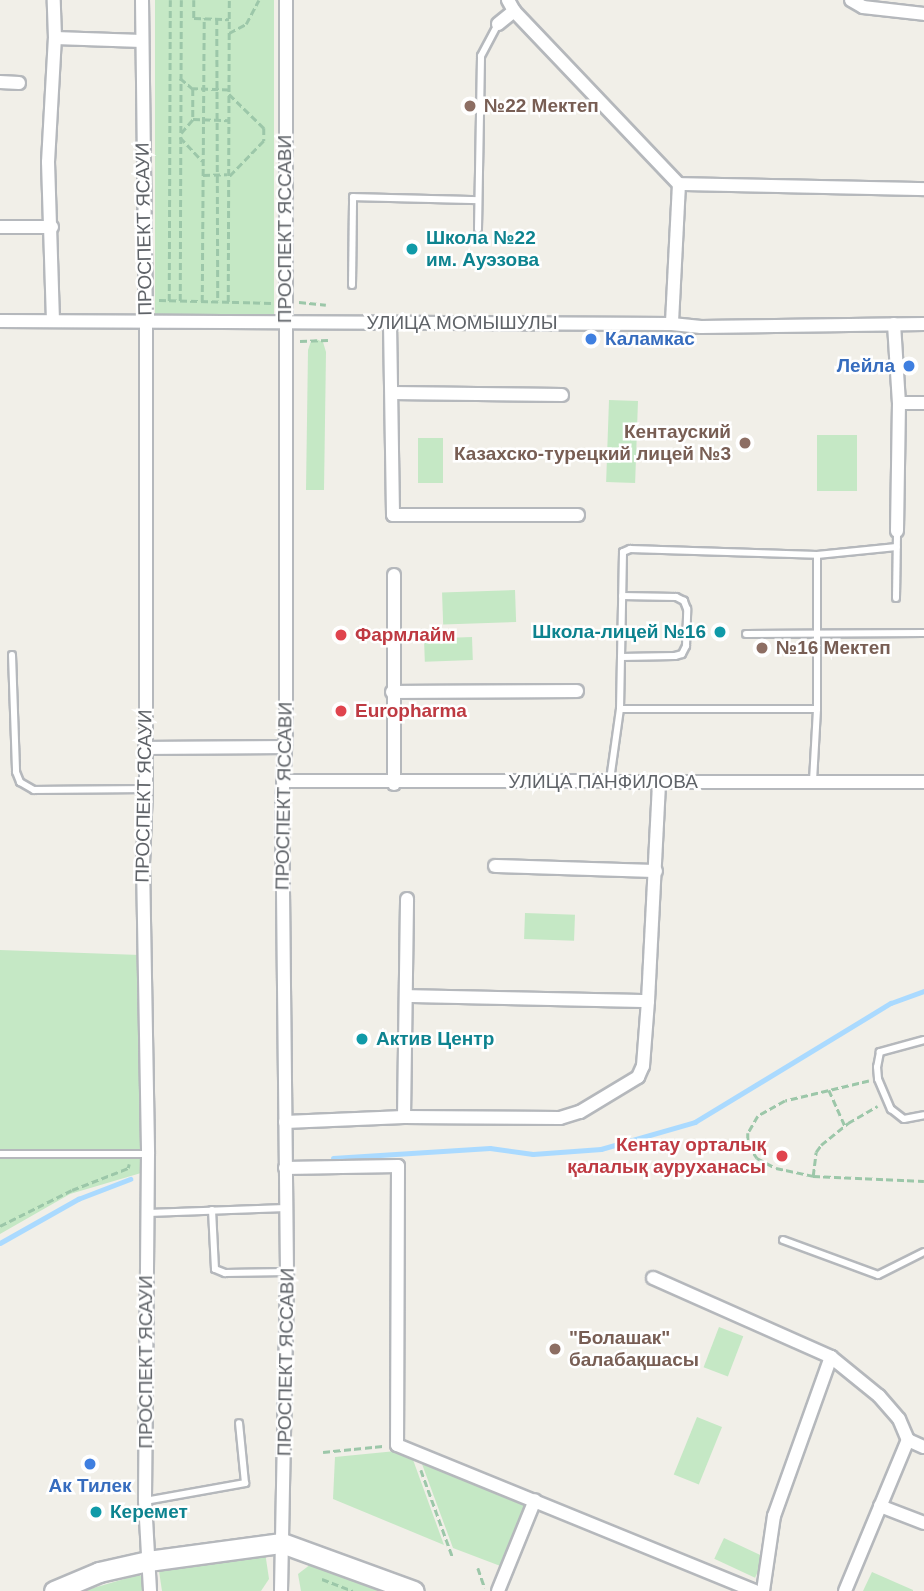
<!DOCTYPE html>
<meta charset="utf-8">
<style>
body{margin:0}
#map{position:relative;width:924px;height:1591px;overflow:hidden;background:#f1efe8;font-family:Helvetica,sans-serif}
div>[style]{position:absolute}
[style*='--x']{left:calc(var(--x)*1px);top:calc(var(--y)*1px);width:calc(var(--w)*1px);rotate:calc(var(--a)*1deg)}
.green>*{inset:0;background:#c5e8c5;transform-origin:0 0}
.stream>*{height:4.5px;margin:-2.25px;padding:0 2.25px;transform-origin:2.25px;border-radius:2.25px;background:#aadaff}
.path>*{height:2.5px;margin-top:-1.25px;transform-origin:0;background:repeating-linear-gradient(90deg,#9cc7a9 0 7px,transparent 0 10.5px)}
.roads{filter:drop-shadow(2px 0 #b5b8bc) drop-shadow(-2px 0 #b5b8bc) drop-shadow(0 2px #b5b8bc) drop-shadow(0 -2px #b5b8bc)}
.lane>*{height:6px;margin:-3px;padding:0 3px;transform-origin:3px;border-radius:3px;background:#fff}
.street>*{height:12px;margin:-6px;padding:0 6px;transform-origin:6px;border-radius:6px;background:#fff}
.secondary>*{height:19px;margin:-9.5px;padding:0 9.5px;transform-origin:9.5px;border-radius:9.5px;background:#fff}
.dots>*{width:19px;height:19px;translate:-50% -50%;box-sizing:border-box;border:4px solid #fff;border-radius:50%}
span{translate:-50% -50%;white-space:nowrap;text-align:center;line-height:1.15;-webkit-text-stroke:5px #fff;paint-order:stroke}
.education-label{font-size:19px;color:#785e54;font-weight:700}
.left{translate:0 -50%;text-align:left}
.right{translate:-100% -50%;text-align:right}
.street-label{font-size:19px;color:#5f6368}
.culture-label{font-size:19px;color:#0d838f;font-weight:700}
.shop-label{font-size:19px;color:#366cbe;font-weight:700}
.health-label{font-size:19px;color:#be3a42;font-weight:700}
</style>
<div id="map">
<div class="green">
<i style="left:155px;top:0;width:119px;height:315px"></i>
<i style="clip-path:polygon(316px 339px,323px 342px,326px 352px,324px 490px,306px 490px,308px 350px,311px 341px)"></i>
<i style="left:609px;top:400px;width:29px;height:82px;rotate:2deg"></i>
<i style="left:817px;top:435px;width:40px;height:56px"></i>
<i style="left:418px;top:438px;width:25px;height:45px"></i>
<i style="left:515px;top:590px;width:32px;height:73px;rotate:88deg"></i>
<i style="left:472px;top:637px;width:23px;height:48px;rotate:88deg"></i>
<i style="left:525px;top:913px;width:50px;height:26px;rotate:2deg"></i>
<i style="clip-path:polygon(0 950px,140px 955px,141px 1173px,70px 1194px,0 1234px)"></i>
<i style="left:719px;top:1327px;width:26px;height:43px;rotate:21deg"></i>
<i style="left:697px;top:1417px;width:27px;height:62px;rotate:22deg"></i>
<i style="clip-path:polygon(396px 1451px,412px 1457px,444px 1545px,333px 1499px,335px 1457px)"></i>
<i style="clip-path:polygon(422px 1464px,527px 1504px,503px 1567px,453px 1548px)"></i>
<i style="left:724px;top:1538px;width:45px;height:23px;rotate:25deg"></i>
<i style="clip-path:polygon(265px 1552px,269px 1579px,261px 1591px,162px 1591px,159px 1571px,163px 1567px)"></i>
<i style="clip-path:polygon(311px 1564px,332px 1569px,386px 1591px,301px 1591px,298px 1574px)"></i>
<i style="clip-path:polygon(872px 1572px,913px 1590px,913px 1591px,863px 1591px)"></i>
<i style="clip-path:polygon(138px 1575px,141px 1576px,143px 1591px,83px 1591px)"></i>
</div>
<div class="stream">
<i style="--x:333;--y:1158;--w:157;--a:-3.6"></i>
<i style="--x:490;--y:1148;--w:43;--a:7.9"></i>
<i style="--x:533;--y:1154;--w:68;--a:-4.2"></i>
<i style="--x:601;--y:1149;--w:98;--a:-16"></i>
<i style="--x:695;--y:1122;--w:229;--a:-31.3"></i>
<i style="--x:891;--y:1003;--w:35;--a:-20"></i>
<i style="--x:0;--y:1243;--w:90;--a:-29.4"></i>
<i style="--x:78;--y:1199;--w:56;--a:-21"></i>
</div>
<div class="path">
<i style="--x:194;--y:0;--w:18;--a:90"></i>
<i style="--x:194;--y:18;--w:35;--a:2"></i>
<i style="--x:217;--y:18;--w:284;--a:89.8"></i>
<i style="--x:229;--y:33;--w:19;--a:-28"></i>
<i style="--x:246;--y:24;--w:27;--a:-62"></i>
<i style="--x:180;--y:78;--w:17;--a:40"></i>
<i style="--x:229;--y:90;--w:36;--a:-178"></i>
<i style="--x:193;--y:89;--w:30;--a:90"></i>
<i style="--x:193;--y:119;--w:36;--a:2"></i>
<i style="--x:229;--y:94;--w:49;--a:44.2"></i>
<i style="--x:264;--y:128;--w:13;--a:90"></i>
<i style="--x:264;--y:141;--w:50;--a:134.2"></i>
<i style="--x:181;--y:133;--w:18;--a:-49"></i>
<i style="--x:180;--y:137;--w:33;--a:47"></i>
<i style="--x:203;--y:175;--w:24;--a:-2"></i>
<i style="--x:159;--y:300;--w:112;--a:1.5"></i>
<i style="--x:169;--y:301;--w:301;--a:-89.8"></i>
<i style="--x:180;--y:301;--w:301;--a:-89.8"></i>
<i style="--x:202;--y:302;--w:284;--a:-89.6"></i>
<i style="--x:228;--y:302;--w:302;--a:-89.8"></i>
<i style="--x:299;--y:302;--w:27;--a:6"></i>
<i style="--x:300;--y:341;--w:28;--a:-2"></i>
<i style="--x:869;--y:1081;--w:86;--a:166.6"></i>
<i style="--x:785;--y:1101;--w:31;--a:151"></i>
<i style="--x:758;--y:1116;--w:20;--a:120"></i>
<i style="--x:748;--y:1133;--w:12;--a:90"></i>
<i style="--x:748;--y:1145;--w:16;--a:55"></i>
<i style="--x:757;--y:1158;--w:21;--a:28"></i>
<i style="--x:776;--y:1168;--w:38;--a:12"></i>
<i style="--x:813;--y:1176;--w:111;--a:2.6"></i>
<i style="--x:829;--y:1090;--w:39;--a:66"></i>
<i style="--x:813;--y:1176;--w:24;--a:-83"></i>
<i style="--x:816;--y:1152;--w:9;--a:-54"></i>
<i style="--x:821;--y:1145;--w:35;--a:-39"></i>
<i style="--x:848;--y:1123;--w:34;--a:-30"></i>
<i style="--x:0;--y:1226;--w:80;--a:-26.6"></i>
<i style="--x:72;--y:1190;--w:60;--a:-21.4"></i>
<i style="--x:128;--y:1168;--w:4;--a:-76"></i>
<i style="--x:323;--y:1452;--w:60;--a:-5.7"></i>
<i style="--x:421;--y:1470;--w:94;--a:70"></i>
<i style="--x:478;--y:1568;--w:21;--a:71"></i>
<i style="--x:322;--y:1579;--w:33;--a:21"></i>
</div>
<div class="roads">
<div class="lane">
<i style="--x:478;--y:229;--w:173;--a:-89"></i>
<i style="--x:481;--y:56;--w:36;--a:-62"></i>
<i style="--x:352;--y:285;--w:88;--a:-89.3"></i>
<i style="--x:353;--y:197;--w:125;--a:1.4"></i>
<i style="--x:896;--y:598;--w:67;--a:-89.1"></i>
<i style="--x:746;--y:634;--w:178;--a:-0.3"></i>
<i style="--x:12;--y:655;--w:117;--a:88"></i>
<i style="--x:16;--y:772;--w:11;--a:68"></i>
<i style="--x:20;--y:782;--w:16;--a:30"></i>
<i style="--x:34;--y:790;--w:112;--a:-0.5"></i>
<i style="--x:621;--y:657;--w:54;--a:-1.1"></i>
<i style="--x:675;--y:656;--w:7;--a:-16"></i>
<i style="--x:682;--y:654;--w:9;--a:-63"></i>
<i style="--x:686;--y:646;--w:37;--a:-88"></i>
<i style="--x:687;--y:609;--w:9;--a:-111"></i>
<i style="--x:684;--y:601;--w:9;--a:-153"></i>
<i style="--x:676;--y:597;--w:54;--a:-178.9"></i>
<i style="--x:620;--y:709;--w:197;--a:0"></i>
<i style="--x:610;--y:780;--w:72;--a:-82"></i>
<i style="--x:620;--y:709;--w:157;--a:-88.9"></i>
<i style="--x:623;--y:552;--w:8;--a:-23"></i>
<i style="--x:630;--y:549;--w:187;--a:1.8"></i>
<i style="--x:817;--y:555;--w:80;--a:-5.7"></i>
<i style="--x:813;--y:781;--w:72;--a:-86.8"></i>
<i style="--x:817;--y:709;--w:154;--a:-90"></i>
<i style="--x:924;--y:1040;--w:46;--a:164.7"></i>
<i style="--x:880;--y:1052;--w:15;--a:101"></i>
<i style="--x:877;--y:1067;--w:12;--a:85"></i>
<i style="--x:878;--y:1079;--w:33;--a:67"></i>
<i style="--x:891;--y:1109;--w:16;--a:38"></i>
<i style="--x:904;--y:1119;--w:20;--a:-11"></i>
<i style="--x:0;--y:1154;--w:148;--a:0"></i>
<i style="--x:212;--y:1210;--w:59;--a:87.1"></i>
<i style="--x:215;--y:1269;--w:11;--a:22"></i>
<i style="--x:225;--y:1273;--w:62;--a:-0.9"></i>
<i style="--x:148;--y:1213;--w:138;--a:-2.1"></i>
<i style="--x:783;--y:1240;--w:101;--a:20.2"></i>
<i style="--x:878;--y:1275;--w:51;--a:-26.6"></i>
<i style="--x:145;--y:1501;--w:102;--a:-10.2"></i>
<i style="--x:245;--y:1483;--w:60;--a:-95.7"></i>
</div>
<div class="street">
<i style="--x:142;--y:0;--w:319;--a:89.3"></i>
<i style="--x:146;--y:319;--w:470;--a:90"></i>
<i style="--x:146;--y:789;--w:74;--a:92.3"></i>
<i style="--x:143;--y:863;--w:291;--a:89"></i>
<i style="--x:148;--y:1154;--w:347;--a:90.5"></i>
<i style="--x:145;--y:1501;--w:90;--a:86.8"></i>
<i style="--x:508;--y:0;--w:13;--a:61"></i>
<i style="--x:514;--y:11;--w:239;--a:46.4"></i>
<i style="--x:679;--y:184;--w:140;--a:92.9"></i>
<i style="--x:851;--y:0;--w:14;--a:30"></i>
<i style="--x:863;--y:7;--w:61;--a:6.5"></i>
<i style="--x:498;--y:24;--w:21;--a:-39"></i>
<i style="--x:55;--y:38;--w:87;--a:2"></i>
<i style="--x:0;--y:82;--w:19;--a:3"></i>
<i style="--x:679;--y:184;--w:245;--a:1.2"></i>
<i style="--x:0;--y:227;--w:52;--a:0"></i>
<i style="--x:0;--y:321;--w:672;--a:0.26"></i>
<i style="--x:672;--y:324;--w:29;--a:6"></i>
<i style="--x:701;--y:327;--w:223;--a:-0.8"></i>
<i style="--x:53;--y:321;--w:159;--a:-91.8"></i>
<i style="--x:48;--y:162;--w:124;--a:-86.8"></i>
<i style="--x:55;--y:38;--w:38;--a:-92"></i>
<i style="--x:390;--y:323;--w:192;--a:89.1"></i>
<i style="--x:393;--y:515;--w:185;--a:0"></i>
<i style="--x:894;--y:324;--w:79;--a:86.4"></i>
<i style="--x:899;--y:403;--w:128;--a:90.9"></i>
<i style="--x:392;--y:393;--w:170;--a:0.7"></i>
<i style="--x:899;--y:403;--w:25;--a:0"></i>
<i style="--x:394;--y:575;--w:209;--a:90"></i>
<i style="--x:392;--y:692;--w:185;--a:-0.3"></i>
<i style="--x:145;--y:748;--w:139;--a:-0.4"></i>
<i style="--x:283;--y:781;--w:641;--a:0.09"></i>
<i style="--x:495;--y:866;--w:161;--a:1.8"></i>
<i style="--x:407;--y:996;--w:241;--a:1.2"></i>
<i style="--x:404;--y:1117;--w:218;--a:-89.2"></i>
<i style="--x:285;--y:1122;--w:119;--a:-2.4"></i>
<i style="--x:404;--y:1117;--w:156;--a:0.4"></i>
<i style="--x:560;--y:1118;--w:21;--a:-17"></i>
<i style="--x:580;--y:1112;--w:68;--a:-31.1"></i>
<i style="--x:638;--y:1077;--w:12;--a:-66"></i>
<i style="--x:643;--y:1066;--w:65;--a:-85.6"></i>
<i style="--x:648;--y:1001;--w:219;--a:-87.1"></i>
<i style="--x:285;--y:1168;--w:113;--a:-1"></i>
<i style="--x:398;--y:1166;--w:279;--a:90.2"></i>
<i style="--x:397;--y:1445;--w:386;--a:22.2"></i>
<i style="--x:653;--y:1278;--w:195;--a:23.9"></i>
<i style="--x:831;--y:1357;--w:62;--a:39.1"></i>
<i style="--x:879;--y:1396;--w:30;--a:49"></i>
<i style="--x:899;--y:1419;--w:23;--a:67"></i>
<i style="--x:908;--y:1440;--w:17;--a:24"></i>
<i style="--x:880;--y:1506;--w:47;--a:21.1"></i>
<i style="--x:281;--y:1591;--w:319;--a:-88.9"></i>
<i style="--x:287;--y:1272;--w:466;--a:-90.6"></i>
<i style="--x:282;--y:806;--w:75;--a:-86.9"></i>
<i style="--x:286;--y:731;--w:731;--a:-90"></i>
<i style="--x:498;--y:1591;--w:98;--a:-67.9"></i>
<i style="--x:763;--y:1591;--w:76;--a:-81.7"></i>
<i style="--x:774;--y:1516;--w:169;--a:-70.3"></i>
<i style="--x:845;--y:1591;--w:164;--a:-67.4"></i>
</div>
<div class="secondary">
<i style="--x:54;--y:1591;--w:49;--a:-22.9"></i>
<i style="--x:99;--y:1572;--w:50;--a:-12.7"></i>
<i style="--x:148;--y:1561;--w:135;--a:-7.7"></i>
<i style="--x:282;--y:1543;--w:140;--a:20"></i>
</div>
</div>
<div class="dots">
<i style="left:470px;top:106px;background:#8d6e63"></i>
<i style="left:412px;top:249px;background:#0f9aa8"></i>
<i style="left:591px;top:339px;background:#3f7fe0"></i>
<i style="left:909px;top:366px;background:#3f7fe0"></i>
<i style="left:745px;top:443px;background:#8d6e63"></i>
<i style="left:720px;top:632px;background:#0f9aa8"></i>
<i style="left:341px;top:635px;background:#e0444e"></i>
<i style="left:762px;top:648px;background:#8d6e63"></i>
<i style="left:341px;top:711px;background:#e0444e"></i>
<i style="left:362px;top:1039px;background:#0f9aa8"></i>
<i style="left:782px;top:1156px;background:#e0444e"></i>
<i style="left:555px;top:1349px;background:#8d6e63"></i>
<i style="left:90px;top:1464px;background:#3f7fe0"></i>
<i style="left:96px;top:1512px;background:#0f9aa8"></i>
</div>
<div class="education-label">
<span class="left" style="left:484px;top:106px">№22 Мектеп</span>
<span class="right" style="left:731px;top:443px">Кентауский<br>Казахско-турецкий лицей №3</span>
<span class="left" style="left:776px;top:648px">№16 Мектеп</span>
<span class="left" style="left:569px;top:1349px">"Болашак"<br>балабақшасы</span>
</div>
<div class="street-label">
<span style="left:144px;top:229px;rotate:-91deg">ПРОСПЕКТ ЯСАУИ</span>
<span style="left:285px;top:229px;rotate:-90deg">ПРОСПЕКТ ЯССАВИ</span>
<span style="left:462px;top:323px">УЛИЦА МОМЫШУЛЫ</span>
<span style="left:603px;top:782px">УЛИЦА ПАНФИЛОВА</span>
<span style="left:144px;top:796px;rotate:-89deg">ПРОСПЕКТ ЯСАУИ</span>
<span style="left:284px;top:796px;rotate:-89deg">ПРОСПЕКТ ЯССАВИ</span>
<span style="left:146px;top:1362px;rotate:-90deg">ПРОСПЕКТ ЯСАУИ</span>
<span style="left:286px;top:1362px;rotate:-89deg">ПРОСПЕКТ ЯССАВИ</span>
</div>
<div class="culture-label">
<span class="left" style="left:426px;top:249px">Школа №22<br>им. Ауэзова</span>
<span class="right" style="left:706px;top:632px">Школа-лицей №16</span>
<span class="left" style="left:376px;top:1039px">Актив Центр</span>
<span class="left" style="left:110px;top:1512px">Керемет</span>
</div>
<div class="shop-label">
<span class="left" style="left:605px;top:339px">Каламкас</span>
<span class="right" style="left:895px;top:366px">Лейла</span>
<span style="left:90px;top:1486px">Ак Тилек</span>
</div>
<div class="health-label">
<span class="left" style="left:355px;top:635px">Фармлайм</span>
<span class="left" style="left:355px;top:711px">Europharma</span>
<span class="right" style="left:766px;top:1156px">Кентау орталық<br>қалалық ауруханасы</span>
</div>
</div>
